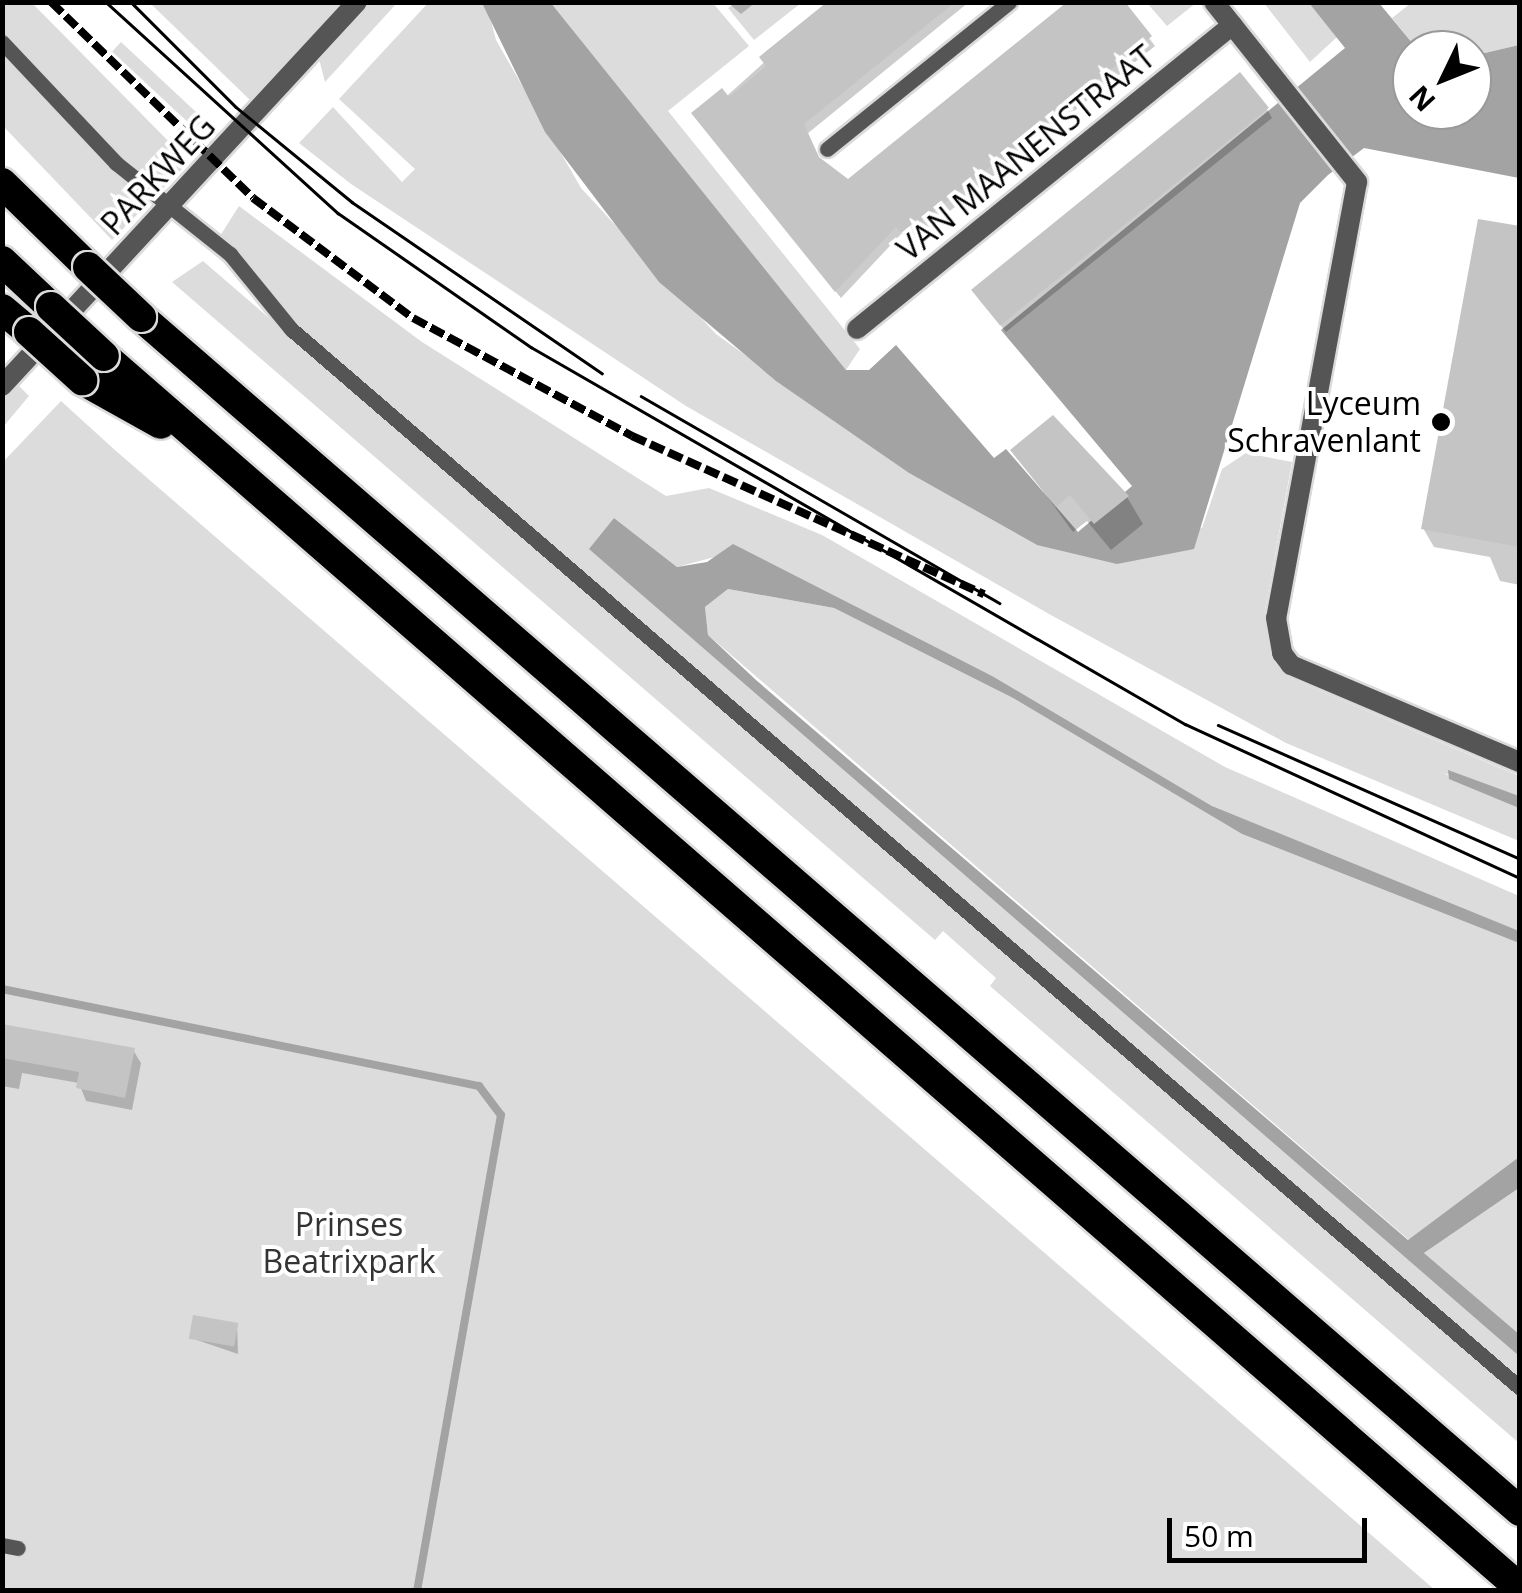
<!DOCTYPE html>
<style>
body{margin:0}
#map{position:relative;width:1522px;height:1593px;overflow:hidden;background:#fff;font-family:"Open Sans",sans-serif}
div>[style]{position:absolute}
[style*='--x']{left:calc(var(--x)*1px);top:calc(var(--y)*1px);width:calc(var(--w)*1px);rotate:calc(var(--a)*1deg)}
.green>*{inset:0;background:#dcdcdc;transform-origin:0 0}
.water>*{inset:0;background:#a3a3a3}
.shadow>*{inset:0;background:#0003}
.stream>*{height:8px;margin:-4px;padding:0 4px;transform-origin:4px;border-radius:4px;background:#a3a3a3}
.building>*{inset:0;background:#c4c4c4;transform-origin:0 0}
.roads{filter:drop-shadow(2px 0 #dbdbdb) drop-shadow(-2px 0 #dbdbdb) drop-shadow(0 2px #dbdbdb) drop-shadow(0 -2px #dbdbdb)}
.service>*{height:15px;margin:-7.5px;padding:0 7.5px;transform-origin:7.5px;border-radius:7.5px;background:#555}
.minor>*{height:20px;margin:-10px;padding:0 10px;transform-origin:10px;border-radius:10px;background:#555}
.motorway>*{height:30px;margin:-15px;padding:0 15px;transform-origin:15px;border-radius:15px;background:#000}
.tram>*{height:2.5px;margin:-1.25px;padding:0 1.25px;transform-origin:1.25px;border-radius:1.25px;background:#000}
.rail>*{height:8px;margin-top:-4px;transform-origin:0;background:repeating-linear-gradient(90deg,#000 0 15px,transparent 0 20px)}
.bridges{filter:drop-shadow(2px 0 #dbdbdb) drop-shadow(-2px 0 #dbdbdb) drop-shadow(0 2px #dbdbdb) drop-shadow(0 -2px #dbdbdb)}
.motorway-bridge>*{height:30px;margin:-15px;padding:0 15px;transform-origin:15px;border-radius:15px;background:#000}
.dots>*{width:28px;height:28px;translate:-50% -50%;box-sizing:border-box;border:5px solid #fff;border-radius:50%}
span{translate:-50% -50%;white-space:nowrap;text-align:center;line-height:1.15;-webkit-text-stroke:8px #fff;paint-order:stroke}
.street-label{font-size:32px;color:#000}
.poi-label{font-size:32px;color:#000}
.right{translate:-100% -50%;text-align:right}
.park-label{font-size:32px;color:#333}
.frame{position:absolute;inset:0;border:5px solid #000;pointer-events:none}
.north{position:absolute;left:1392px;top:30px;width:100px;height:100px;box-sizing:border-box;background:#fff;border:2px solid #999;border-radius:50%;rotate:227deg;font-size:28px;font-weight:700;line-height:40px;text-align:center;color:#000}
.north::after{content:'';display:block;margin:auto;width:35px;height:45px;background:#000;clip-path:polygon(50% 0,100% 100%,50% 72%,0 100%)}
.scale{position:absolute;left:1167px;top:1518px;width:200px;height:45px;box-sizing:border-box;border:5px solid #000;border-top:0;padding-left:12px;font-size:30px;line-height:35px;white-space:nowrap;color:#000;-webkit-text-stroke:8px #fff;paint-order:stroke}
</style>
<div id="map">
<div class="green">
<i style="clip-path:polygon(3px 3px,32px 3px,189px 162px,112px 240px,3px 126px)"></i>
<i style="clip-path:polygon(150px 3px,343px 3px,252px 102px)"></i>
<i style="clip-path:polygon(371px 3px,397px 3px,325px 82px,319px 59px)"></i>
<i style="clip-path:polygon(428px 3px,486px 3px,496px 40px,581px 188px,716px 334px,909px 473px,1037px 545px,1202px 528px,1222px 469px,1246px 453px,1292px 462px,1264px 616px,1277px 664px,1292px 679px,1519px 776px,1519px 796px,1443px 773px,1519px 808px,1519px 841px,1286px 743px,1049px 614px,686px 406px,351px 184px,299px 143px,333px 107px,402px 182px,415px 169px,339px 99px)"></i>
<i style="clip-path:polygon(551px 3px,713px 3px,749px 46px,668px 111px,860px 349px,846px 370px)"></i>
<i style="clip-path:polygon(735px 3px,735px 2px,801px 3px,754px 40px,728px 8px)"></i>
<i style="clip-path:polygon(1147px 3px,1196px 3px,1167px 26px)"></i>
<i style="clip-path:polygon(1264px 3px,1309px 3px,1337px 37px,1310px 62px)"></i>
<i style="clip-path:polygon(1411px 3px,1519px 3px,1519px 45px,1472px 56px,1418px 50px,1392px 18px)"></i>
<i style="left:121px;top:42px;width:134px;height:13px;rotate:43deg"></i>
<i style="clip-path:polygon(239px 206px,422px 342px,666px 496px,709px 488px,822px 535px,1225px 767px,1519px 896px,1519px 931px,1375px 878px,1212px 806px,994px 677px,726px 554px,677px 567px,614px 518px,590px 549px,1492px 1332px,1519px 1356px,1519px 1379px,295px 325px,220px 236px)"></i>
<i style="clip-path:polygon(203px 261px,1519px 1395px,1519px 1443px,990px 986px,996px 978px,943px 931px,935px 940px,172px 282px)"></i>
<i style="clip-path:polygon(17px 384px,29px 396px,3px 427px,3px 401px)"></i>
<i style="clip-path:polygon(61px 401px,116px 451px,1435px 1590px,3px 1590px,2px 463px)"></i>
<i style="clip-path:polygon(728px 589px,834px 608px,1013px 698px,1242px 834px,1519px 943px,1519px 1157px,1409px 1240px,708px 635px,705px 607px)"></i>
<i style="clip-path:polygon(1519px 1188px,1519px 1334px,1424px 1253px)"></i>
</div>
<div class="water">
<i style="clip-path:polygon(551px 3px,846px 370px,869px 370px,896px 345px,994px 458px,1006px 449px,1078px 532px,1132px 486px,1001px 330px,1345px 48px,1309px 3px,1379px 3px,1418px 50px,1412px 110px,1472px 110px,1472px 56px,1519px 45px,1519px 178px,1364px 148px,1328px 175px,1300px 203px,1194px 549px,1117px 564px,1037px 545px,909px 473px,776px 381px,659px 282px,545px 132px,483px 5px)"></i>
<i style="clip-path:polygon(614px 518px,677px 567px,707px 562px,733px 544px,994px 677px,1212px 806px,1519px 931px,1519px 943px,1242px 834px,1013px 698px,834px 608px,728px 589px,705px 607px,708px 635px,756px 680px,1408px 1240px,1519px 1157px,1519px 1188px,1424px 1253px,1519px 1334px,1519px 1356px,589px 549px)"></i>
<i style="clip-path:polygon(1448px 770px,1519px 796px,1519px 808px,1449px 779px)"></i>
</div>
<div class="shadow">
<i style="clip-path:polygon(727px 2px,756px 2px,741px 14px)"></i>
<i style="clip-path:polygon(831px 2px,969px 2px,807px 134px,819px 160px,848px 182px,1122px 2px,1155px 46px,910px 243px,902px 233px,841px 298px,699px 121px)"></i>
<i style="clip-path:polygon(1267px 109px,1272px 118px,1006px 332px,978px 298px)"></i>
<i style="clip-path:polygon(1520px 229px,1520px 585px,1500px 581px,1490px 557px,1434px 547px,1423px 528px)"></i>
<i style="clip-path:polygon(1013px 450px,1127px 497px,1143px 524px,1111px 550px,1087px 521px,1073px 532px)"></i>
<i style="clip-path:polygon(2px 1026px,133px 1050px,141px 1063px,132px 1110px,86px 1101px,79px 1083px,22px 1073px,19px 1089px,2px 1086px)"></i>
<i style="clip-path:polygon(237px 1325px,238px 1354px,191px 1338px)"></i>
</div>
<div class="stream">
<i style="--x:2;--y:989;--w:487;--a:11.5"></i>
<i style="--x:479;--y:1086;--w:36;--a:53"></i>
<i style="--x:501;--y:1115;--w:482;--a:100"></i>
</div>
<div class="building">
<i style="clip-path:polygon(827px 2px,955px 2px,804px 124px,819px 157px,848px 179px,1067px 2px,1125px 2px,1152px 36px,904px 236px,896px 227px,835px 292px,691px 113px,722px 88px,729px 97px,766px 66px,759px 57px)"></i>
<i style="left:1240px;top:72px;width:46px;height:346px;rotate:51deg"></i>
<i style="clip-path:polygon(1478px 219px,1520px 226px,1520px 547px,1421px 529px)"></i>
<i style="clip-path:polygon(1053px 415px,1129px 496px,1094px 524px,1070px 495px,1056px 507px,1010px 450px)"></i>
<i style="clip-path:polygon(2px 1024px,135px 1048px,125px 1098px,76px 1088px,79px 1072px,2px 1058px)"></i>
<i style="left:193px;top:1315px;width:46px;height:24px;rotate:10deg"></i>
</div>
<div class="roads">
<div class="service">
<i style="--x:2;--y:42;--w:166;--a:46.7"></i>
<i style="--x:116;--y:163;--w:146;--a:38.6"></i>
<i style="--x:230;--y:254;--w:97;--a:50.9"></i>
<i style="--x:291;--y:329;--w:1622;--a:40.75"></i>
<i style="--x:827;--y:149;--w:234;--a:-38.9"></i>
<i style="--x:2;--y:1545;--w:16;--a:11"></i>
</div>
<div class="minor">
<i style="--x:1214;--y:2;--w:230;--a:51.5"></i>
<i style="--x:1357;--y:182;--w:443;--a:100.5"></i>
<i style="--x:1276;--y:618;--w:36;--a:80"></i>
<i style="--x:1282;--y:653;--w:15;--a:53"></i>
<i style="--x:1291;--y:665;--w:249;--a:23"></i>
<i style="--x:857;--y:329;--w:483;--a:-39"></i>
<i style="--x:2;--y:386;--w:523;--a:-47.25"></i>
</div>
<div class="motorway">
<i style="--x:2;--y:183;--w:120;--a:44.3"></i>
<i style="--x:2;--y:261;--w:67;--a:43.2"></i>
<i style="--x:2;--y:309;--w:35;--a:40"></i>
<i style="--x:141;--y:317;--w:1824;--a:40.89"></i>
<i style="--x:104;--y:356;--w:1877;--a:41.03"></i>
<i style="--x:82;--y:380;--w:90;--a:29.1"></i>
</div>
</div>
<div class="tram">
<i style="--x:106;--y:2;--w:314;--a:42.3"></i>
<i style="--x:338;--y:213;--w:235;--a:34.8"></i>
<i style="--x:531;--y:347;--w:755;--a:29.96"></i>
<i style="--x:1185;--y:724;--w:369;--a:24.7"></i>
<i style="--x:131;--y:2;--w:148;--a:45"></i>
<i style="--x:236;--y:107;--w:150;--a:39.3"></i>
<i style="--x:352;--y:202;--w:303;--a:34.4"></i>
<i style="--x:641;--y:396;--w:414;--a:30"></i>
<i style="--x:1218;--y:725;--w:330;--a:23.9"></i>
</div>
<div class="rail">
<i style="--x:51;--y:2;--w:281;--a:44.1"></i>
<i style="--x:253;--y:198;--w:200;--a:36.9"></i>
<i style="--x:413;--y:318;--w:249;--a:28.3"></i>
<i style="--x:632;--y:436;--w:386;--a:24.2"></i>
</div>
<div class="bridges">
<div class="motorway-bridge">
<i style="--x:88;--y:267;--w:73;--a:43.3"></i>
<i style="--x:51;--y:307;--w:72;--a:42.8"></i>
<i style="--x:29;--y:332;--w:72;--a:42.2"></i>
</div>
</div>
<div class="dots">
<i style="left:1441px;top:422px;background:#000"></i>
</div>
<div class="street-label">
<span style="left:1026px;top:153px;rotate:-39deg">VAN MAANENSTRAAT</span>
<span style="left:158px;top:175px;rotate:-47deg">PARKWEG</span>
</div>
<div class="poi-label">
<span class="right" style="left:1421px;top:422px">Lyceum<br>Schravenlant</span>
</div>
<div class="park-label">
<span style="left:349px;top:1243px">Prinses<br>Beatrixpark</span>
</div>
<div class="frame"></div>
<div class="north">N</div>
<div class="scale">50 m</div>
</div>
